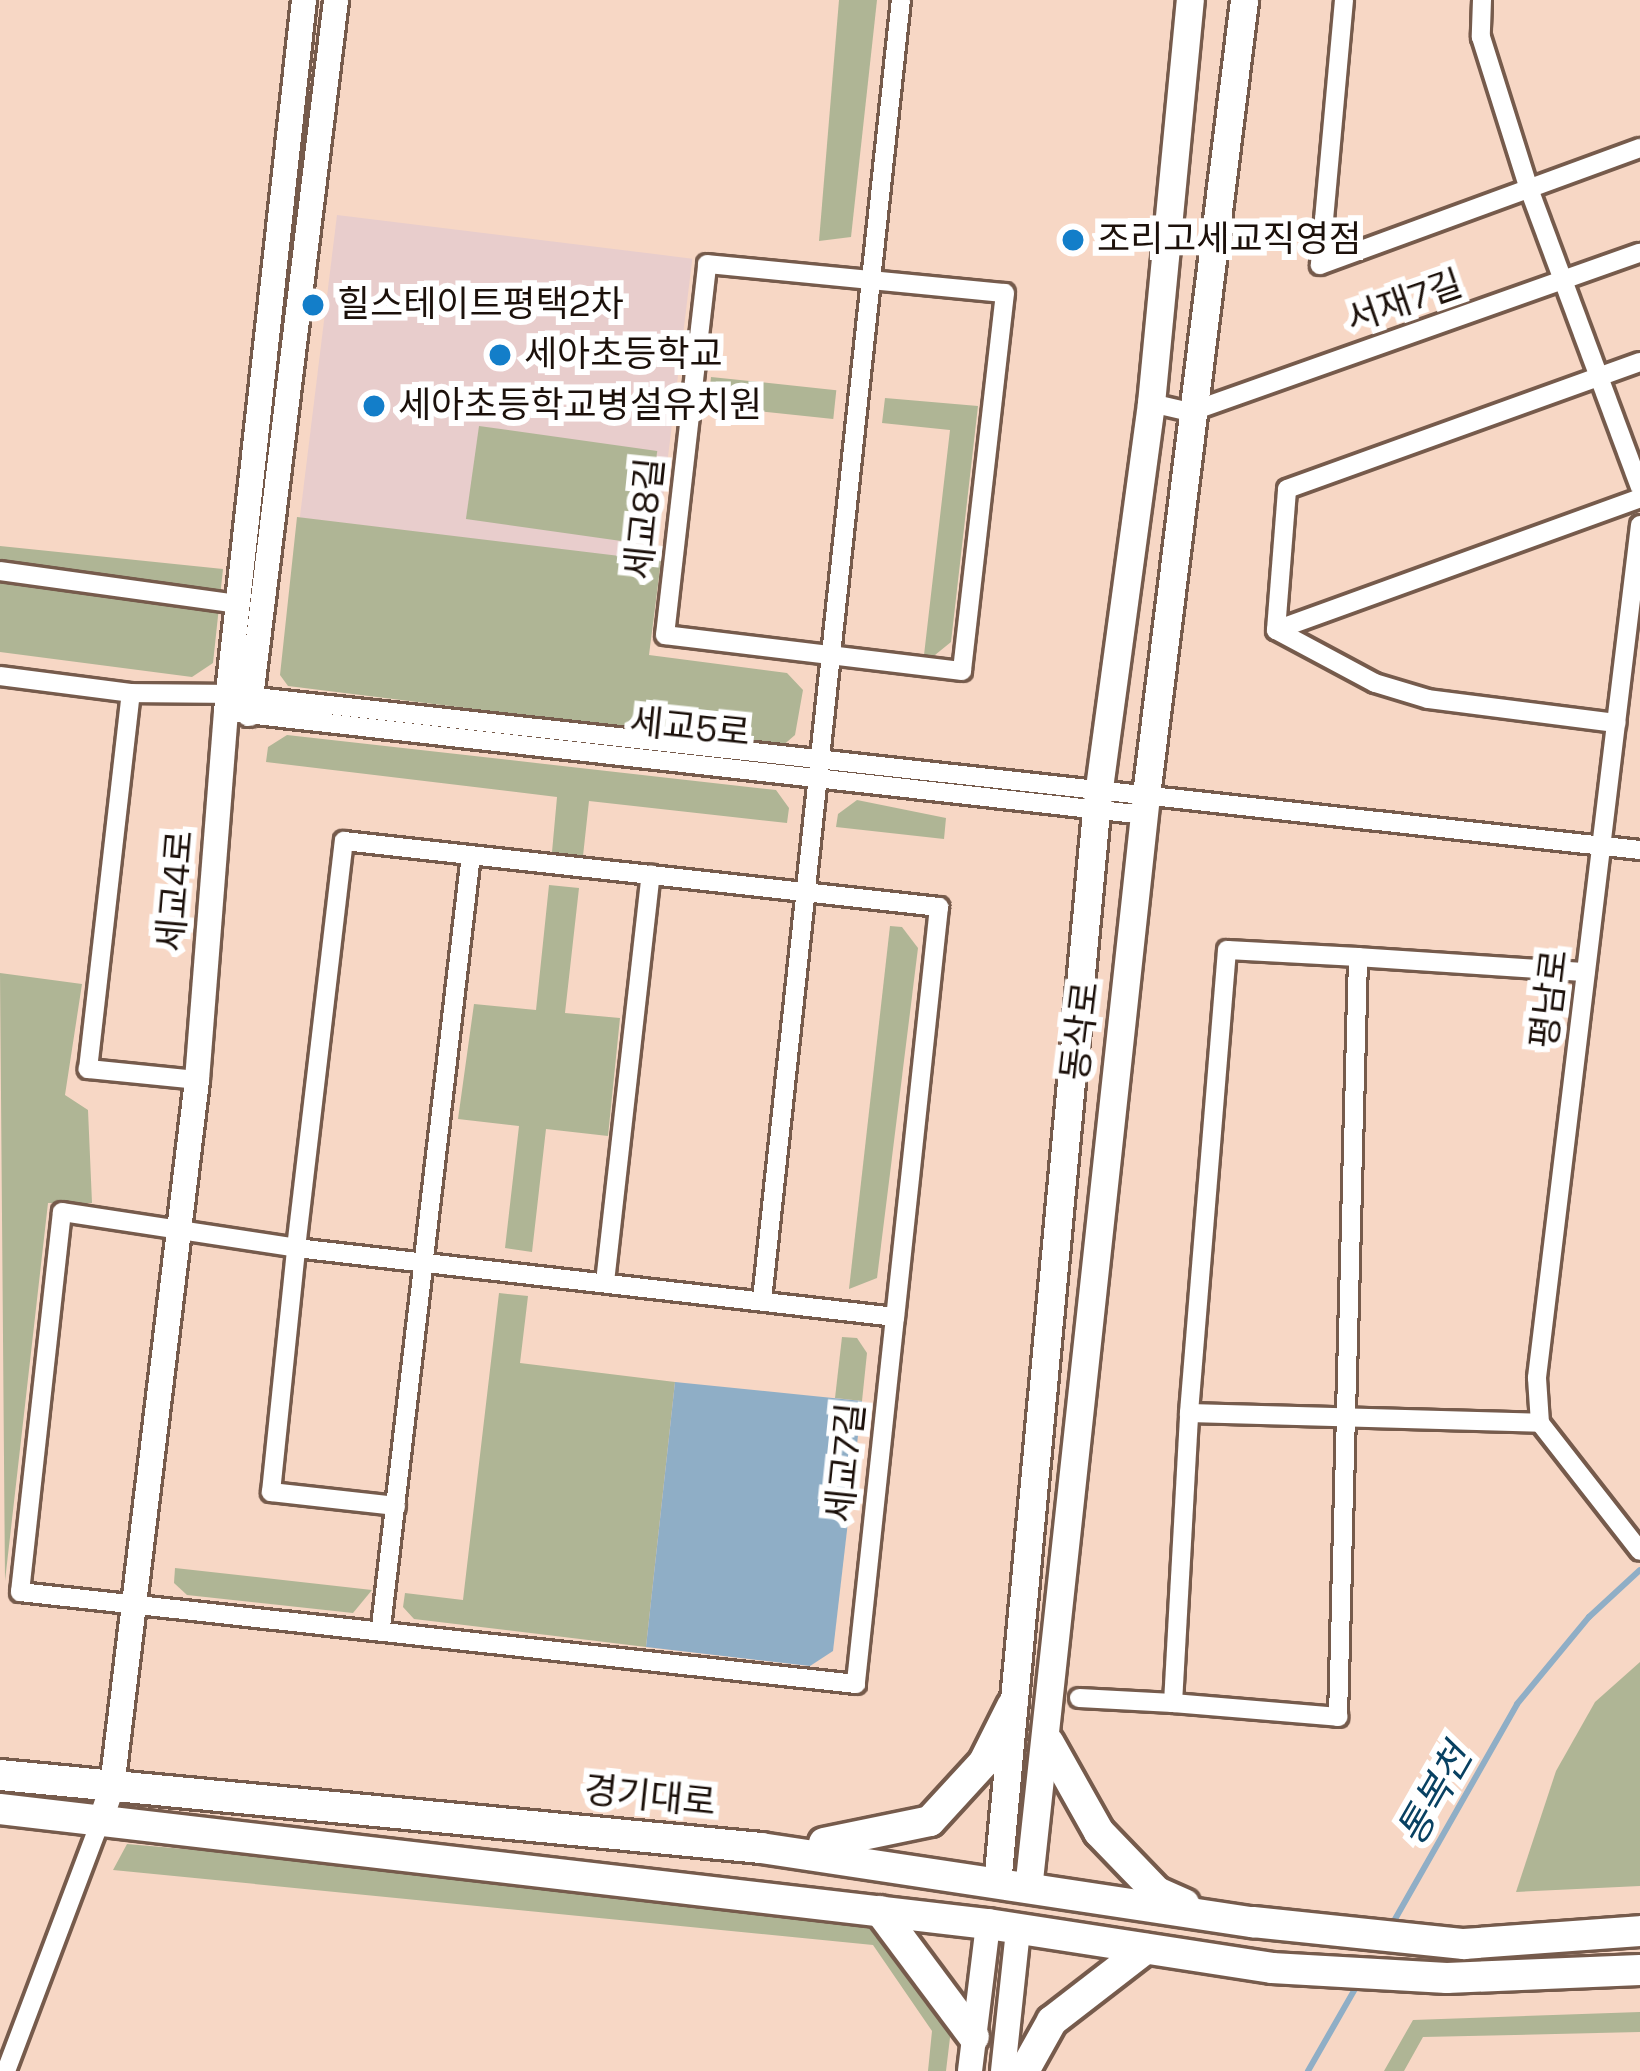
<!DOCTYPE html>
<meta charset="utf-8">
<style>
body{margin:0}
#map{position:relative;width:1640px;height:2071px;overflow:hidden;background:#f7d7c5;font-family:"Space Grotesk","Noto Sans KR",sans-serif}
div>[style]{position:absolute}
[style*='--x']{left:calc(var(--x)*1px);top:calc(var(--y)*1px);width:calc(var(--w)*1px);rotate:calc(var(--a)*1deg)}
.education>*{inset:0;background:#e8cdcc;transform-origin:0 0}
.green>*{inset:0;background:#afb595;transform-origin:0 0}
.water>*{inset:0;background:#8faec6}
.stream>*{height:6px;margin:-3px;padding:0 3px;transform-origin:3px;border-radius:3px;background:#8faec6}
.roads{filter:drop-shadow(3px 0 #765b4c) drop-shadow(-3px 0 #765b4c) drop-shadow(0 3px #765b4c) drop-shadow(0 -3px #765b4c)}
.minor>*{height:18px;margin:-9px;padding:0 9px;transform-origin:9px;border-radius:9px;background:#fff}
.tertiary>*{height:24px;margin:-12px;padding:0 12px;transform-origin:12px;border-radius:12px;background:#fff}
.secondary>*{height:27px;margin:-13.5px;padding:0 13.5px;transform-origin:13.5px;border-radius:13.5px;background:#fff}
.primary>*{height:30px;margin:-15px;padding:0 15px;transform-origin:15px;border-radius:15px;background:#fff}
.dots>*{width:33px;height:33px;translate:-50% -50%;box-sizing:border-box;border:6px solid #fff;border-radius:50%}
span{translate:-50% -50%;white-space:nowrap;text-align:center;line-height:1.15;-webkit-text-stroke:12px #fff;paint-order:stroke}
.poi-label{font-size:36px;color:#1c110b}
.left{translate:0 -50%;text-align:left}
.street-label{font-size:36px;color:#1c110b}
.water-label{font-size:39px;color:#084162;font-style:italic}
</style>
<div id="map">
<div class="education">
<i style="left:337px;top:215px;width:358px;height:305px;rotate:7deg"></i>
</div>
<div class="green">
<i style="clip-path:polygon(839px 0,877px 0,851px 237px,819px 241px)"></i>
<i style="left:711px;top:377px;width:126px;height:29px;rotate:6deg"></i>
<i style="clip-path:polygon(885px 398px,978px 406px,951px 642px,935px 655px,924px 655px,950px 430px,882px 423px)"></i>
<i style="left:479px;top:426px;width:180px;height:94px;rotate:8deg"></i>
<i style="clip-path:polygon(297px 517px,661px 561px,649px 655px,787px 673px,803px 690px,795px 735px,781px 747px,288px 686px,280px 675px)"></i>
<i style="clip-path:polygon(0 546px,223px 569px,213px 663px,192px 677px,0 652px)"></i>
<i style="clip-path:polygon(287px 735px,776px 790px,789px 808px,787px 823px,589px 801px,583px 856px,552px 852px,557px 797px,266px 762px,268px 747px)"></i>
<i style="clip-path:polygon(857px 800px,946px 818px,944px 839px,836px 827px,838px 814px)"></i>
<i style="clip-path:polygon(549px 885px,579px 888px,565px 1013px,620px 1018px,608px 1136px,546px 1129px,532px 1252px,505px 1248px,519px 1126px,458px 1119px,474px 1004px,536px 1010px)"></i>
<i style="clip-path:polygon(890px 926px,902px 927px,918px 948px,877px 1278px,849px 1289px)"></i>
<i style="clip-path:polygon(0 973px,82px 984px,65px 1095px,88px 1110px,92px 1203px,48px 1203px,5px 1581px)"></i>
<i style="clip-path:polygon(499px 1293px,528px 1296px,520px 1363px,675px 1382px,646px 1647px,414px 1619px,403px 1607px,405px 1593px,463px 1600px)"></i>
<i style="clip-path:polygon(842px 1337px,857px 1338px,867px 1353px,862px 1401px,835px 1398px)"></i>
<i style="clip-path:polygon(175px 1568px,372px 1590px,353px 1613px,187px 1595px,174px 1583px)"></i>
<i style="clip-path:polygon(1640px 1662px,1640px 1886px,1516px 1892px,1556px 1771px,1595px 1702px)"></i>
<i style="clip-path:polygon(127px 1844px,490px 1876px,879px 1924px,952px 2021px,946px 2071px,928px 2071px,932px 2031px,873px 1945px,113px 1870px)"></i>
<i style="clip-path:polygon(1640px 2012px,1640px 2032px,1423px 2037px,1404px 2071px,1384px 2071px,1413px 2020px)"></i>
</div>
<div class="water">
<i style="clip-path:polygon(675px 1382px,862px 1401px,833px 1651px,810px 1666px,646px 1647px)"></i>
</div>
<div class="stream">
<i style="--x:1390;--y:1928;--w:257;--a:-60.4"></i>
<i style="--x:1517;--y:1704;--w:113;--a:-50.4"></i>
<i style="--x:1589;--y:1617;--w:69;--a:-42.7"></i>
<i style="--x:1308;--y:2071;--w:103;--a:-60.2"></i>
</div>
<div class="roads">
<div class="minor">
<i style="--x:1344;--y:0;--w:266;--a:95.2"></i>
<i style="--x:1320;--y:265;--w:341;--a:-20.1"></i>
<i style="--x:1482;--y:0;--w:37;--a:92"></i>
<i style="--x:1481;--y:37;--w:156;--a:72.5"></i>
<i style="--x:1528;--y:186;--w:321;--a:69.6"></i>
<i style="--x:707;--y:264;--w:299;--a:5.6"></i>
<i style="--x:1005;--y:293;--w:380;--a:96.5"></i>
<i style="--x:962;--y:671;--w:299;--a:-173.1"></i>
<i style="--x:665;--y:635;--w:373;--a:-83.5"></i>
<i style="--x:1151;--y:403;--w:40;--a:13"></i>
<i style="--x:1190;--y:412;--w:477;--a:-19.5"></i>
<i style="--x:1640;--y:525;--w:859;--a:96.89"></i>
<i style="--x:1537;--y:1378;--w:45;--a:86.2"></i>
<i style="--x:1540;--y:1423;--w:162;--a:52"></i>
<i style="--x:0;--y:571;--w:241;--a:7.9"></i>
<i style="--x:1276;--y:630;--w:141;--a:-85.5"></i>
<i style="--x:1287;--y:489;--w:375;--a:-19.8"></i>
<i style="--x:1276;--y:630;--w:387;--a:-19.9"></i>
<i style="--x:1276;--y:630;--w:112;--a:28.2"></i>
<i style="--x:1375;--y:683;--w:55;--a:16.8"></i>
<i style="--x:1428;--y:699;--w:190;--a:7.3"></i>
<i style="--x:0;--y:676;--w:132;--a:7.4"></i>
<i style="--x:238;--y:713;--w:913;--a:6.42"></i>
<i style="--x:1358;--y:957;--w:228;--a:3.8"></i>
<i style="--x:197;--y:1080;--w:110;--a:-174.2"></i>
<i style="--x:88;--y:1069;--w:378;--a:-83.5"></i>
<i style="--x:131;--y:693;--w:98;--a:0.6"></i>
<i style="--x:229;--y:694;--w:1420;--a:6.31"></i>
<i style="--x:605;--y:1282;--w:410;--a:-83.6"></i>
<i style="--x:762;--y:1300;--w:1307;--a:-83.9"></i>
<i style="--x:396;--y:1506;--w:126;--a:-173.6"></i>
<i style="--x:271;--y:1492;--w:245;--a:-84.1"></i>
<i style="--x:296;--y:1248;--w:410;--a:-83.3"></i>
<i style="--x:344;--y:841;--w:599;--a:6.33"></i>
<i style="--x:939;--y:907;--w:412;--a:96.1"></i>
<i style="--x:895;--y:1317;--w:369;--a:96.1"></i>
<i style="--x:856;--y:1684;--w:841;--a:-173.72"></i>
<i style="--x:20;--y:1592;--w:382;--a:-83.7"></i>
<i style="--x:62;--y:1212;--w:237;--a:8.7"></i>
<i style="--x:296;--y:1248;--w:603;--a:6.57"></i>
<i style="--x:381;--y:1627;--w:777;--a:-83.35"></i>
<i style="--x:1079;--y:1698;--w:94;--a:3"></i>
<i style="--x:1173;--y:1703;--w:290;--a:-86.8"></i>
<i style="--x:1189;--y:1413;--w:351;--a:1.6"></i>
<i style="--x:1173;--y:1703;--w:166;--a:4.8"></i>
<i style="--x:1338;--y:1717;--w:760;--a:-88.49"></i>
<i style="--x:1358;--y:957;--w:131;--a:-176.9"></i>
<i style="--x:1227;--y:950;--w:465;--a:94.7"></i>
<i style="--x:6;--y:2071;--w:266;--a:-69.3"></i>
</div>
<div class="tertiary">
<i style="--x:249;--y:714;--w:719;--a:-83.05"></i>
<i style="--x:100;--y:1822;--w:37;--a:-71"></i>
<i style="--x:112;--y:1787;--w:712;--a:-83.14"></i>
<i style="--x:197;--y:1080;--w:370;--a:-85.5"></i>
<i style="--x:226;--y:711;--w:715;--a:-83.74"></i>
<i style="--x:970;--y:2071;--w:148;--a:-83"></i>
<i style="--x:1003;--y:2071;--w:141;--a:-83.9"></i>
</div>
<div class="secondary">
<i style="--x:997;--y:1884;--w:1079;--a:-84.73"></i>
<i style="--x:1096;--y:810;--w:411;--a:-82.3"></i>
<i style="--x:1151;--y:403;--w:405;--a:-84.5"></i>
<i style="--x:1028;--y:1889;--w:1100;--a:-83.84"></i>
<i style="--x:1146;--y:795;--w:801;--a:-82.97"></i>
</div>
<div class="primary">
<i style="--x:1049;--y:1743;--w:102;--a:60.7"></i>
<i style="--x:1099;--y:1832;--w:83;--a:46"></i>
<i style="--x:1157;--y:1892;--w:30;--a:24"></i>
<i style="--x:0;--y:1775;--w:764;--a:5.48"></i>
<i style="--x:761;--y:1848;--w:498;--a:8.6"></i>
<i style="--x:1253;--y:1922;--w:212;--a:6"></i>
<i style="--x:1464;--y:1944;--w:176;--a:-4.2"></i>
<i style="--x:0;--y:1809;--w:995;--a:6.64"></i>
<i style="--x:988;--y:1924;--w:287;--a:8.8"></i>
<i style="--x:1272;--y:1968;--w:175;--a:3.3"></i>
<i style="--x:1447;--y:1978;--w:193;--a:-2.4"></i>
<i style="--x:824;--y:1843;--w:108;--a:-11.7"></i>
<i style="--x:930;--y:1821;--w:80;--a:-47.5"></i>
<i style="--x:984;--y:1762;--w:63;--a:-63.4"></i>
<i style="--x:880;--y:1911;--w:157;--a:53.3"></i>
<i style="--x:1024;--y:2071;--w:57;--a:-60.8"></i>
<i style="--x:1052;--y:2021;--w:118;--a:-37.7"></i>
</div>
</div>
<div class="dots">
<i style="left:1073px;top:240px;background:#137ec9"></i>
<i style="left:313px;top:305px;background:#137ec9"></i>
<i style="left:500px;top:355px;background:#137ec9"></i>
<i style="left:374px;top:406px;background:#137ec9"></i>
</div>
<div class="poi-label">
<span class="left" style="left:1097px;top:240px">조리고세교직영점</span>
<span class="left" style="left:337px;top:305px">힐스테이트평택2차</span>
<span class="left" style="left:524px;top:355px">세아초등학교</span>
<span class="left" style="left:398px;top:406px">세아초등학교병설유치원</span>
</div>
<div class="street-label">
<span style="left:1404px;top:302px;rotate:-19deg">서재7길</span>
<span style="left:645px;top:519px;rotate:-84deg">세교8길</span>
<span style="left:690px;top:728px;rotate:6deg">세교5로</span>
<span style="left:176px;top:891px;rotate:-85deg">세교4로</span>
<span style="left:1550px;top:999px;rotate:-83deg">평남로</span>
<span style="left:1081px;top:1031px;rotate:-83deg">동삭로</span>
<span style="left:846px;top:1463px;rotate:-84deg">세교7길</span>
<span style="left:650px;top:1797px;rotate:6deg">경기대로</span>
</div>
<div class="water-label">
<span style="left:1435px;top:1795px;rotate:-60deg">통복천</span>
</div>
</div>
